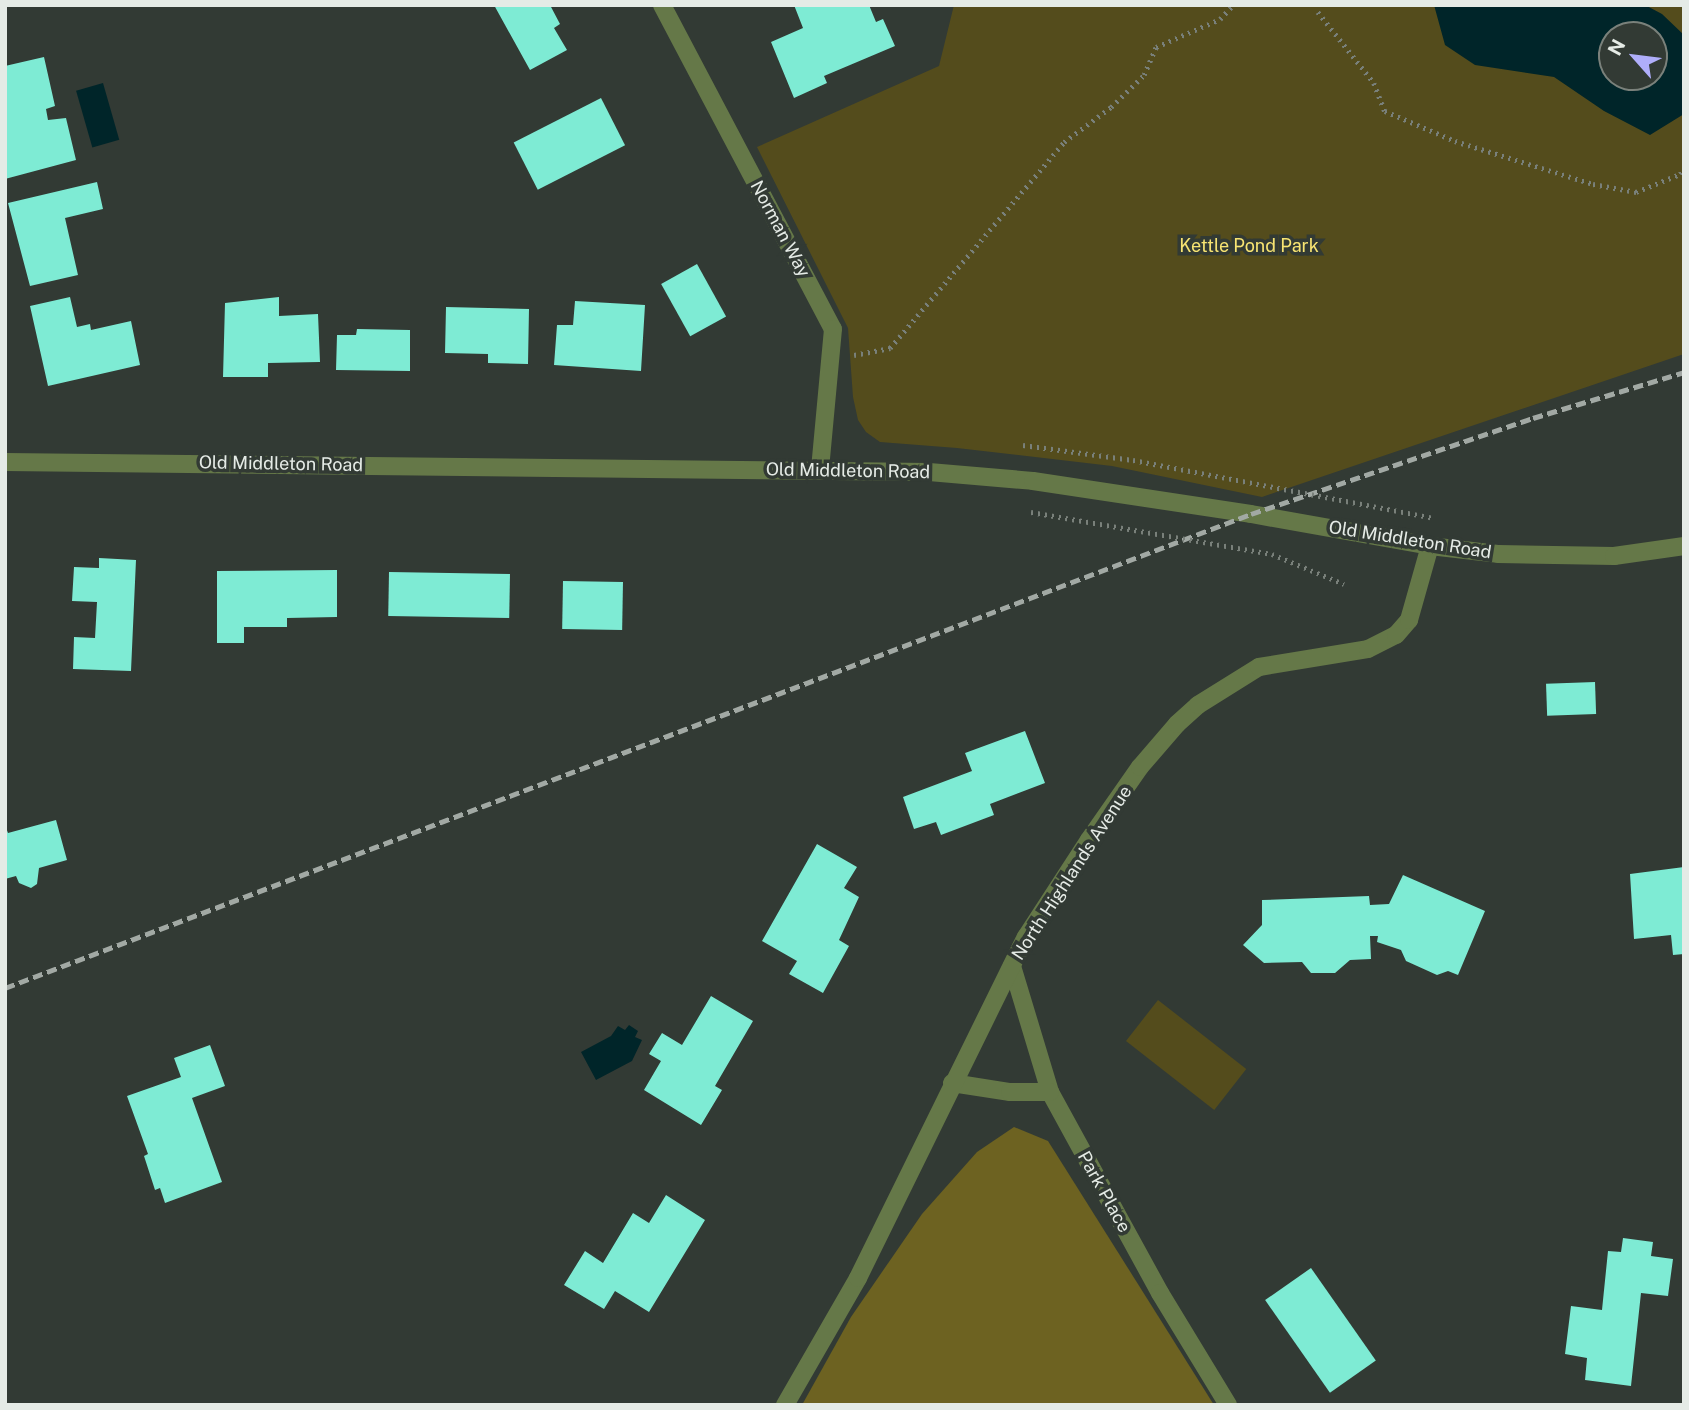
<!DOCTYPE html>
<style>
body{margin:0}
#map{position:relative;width:1689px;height:1410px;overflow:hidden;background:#323a34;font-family:"Public Sans",sans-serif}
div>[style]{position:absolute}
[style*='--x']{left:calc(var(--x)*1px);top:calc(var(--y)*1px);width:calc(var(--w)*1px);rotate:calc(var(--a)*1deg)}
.green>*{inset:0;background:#544c1c;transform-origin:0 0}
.forest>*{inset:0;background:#6d6221}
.water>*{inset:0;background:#002529;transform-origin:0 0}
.building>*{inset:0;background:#7eebd4;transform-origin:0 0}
.path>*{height:4.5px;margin-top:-2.25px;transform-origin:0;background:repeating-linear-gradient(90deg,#79807a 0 2px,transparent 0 7px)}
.minor>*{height:18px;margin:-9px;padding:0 9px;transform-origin:9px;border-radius:9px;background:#657848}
.rail>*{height:5px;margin-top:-2.5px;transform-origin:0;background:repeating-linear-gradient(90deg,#a2a9a4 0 10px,transparent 0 15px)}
.path-bridge>*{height:4.5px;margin-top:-2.25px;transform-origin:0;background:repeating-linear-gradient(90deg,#79807a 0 2px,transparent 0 7px)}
span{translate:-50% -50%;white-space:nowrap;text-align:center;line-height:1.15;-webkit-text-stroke:7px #323a34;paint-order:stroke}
.street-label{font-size:18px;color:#e5ebe6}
.park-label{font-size:18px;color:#f7e472}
.frame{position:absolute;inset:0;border:7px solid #e5ebe6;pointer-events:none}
.north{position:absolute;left:1598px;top:21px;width:70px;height:70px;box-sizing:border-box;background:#323a34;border:2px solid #7a817b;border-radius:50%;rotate:298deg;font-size:19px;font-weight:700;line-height:28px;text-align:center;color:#e5ebe6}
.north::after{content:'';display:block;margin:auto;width:24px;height:32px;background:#afaefa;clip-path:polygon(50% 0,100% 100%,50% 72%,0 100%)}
</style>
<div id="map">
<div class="green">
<i style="clip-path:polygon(evenodd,954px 5px,1684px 5px,1684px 354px,1262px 497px,1112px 466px,957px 448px,880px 442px,866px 432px,858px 420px,853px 397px,848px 328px,757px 147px,939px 66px,954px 5px,1612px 35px,1654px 35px,1654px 77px,1612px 77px,1612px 35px)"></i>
<i style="left:1158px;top:1000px;width:112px;height:52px;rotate:38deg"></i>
</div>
<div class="forest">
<i style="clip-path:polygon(1014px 1127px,1048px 1141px,1214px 1405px,802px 1405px,851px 1317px,922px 1214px,977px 1152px)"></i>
</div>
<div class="water">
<i style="clip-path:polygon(evenodd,1434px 5px,1645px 5px,1662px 14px,1684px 35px,1684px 114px,1650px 135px,1604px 111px,1554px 77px,1475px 65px,1445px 45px,1434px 5px,1612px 35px,1654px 35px,1654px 77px,1612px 77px,1612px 35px)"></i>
<i style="left:103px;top:83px;width:59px;height:28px;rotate:74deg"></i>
<i style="clip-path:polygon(629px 1025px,638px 1031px,635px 1037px,642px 1040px,632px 1061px,596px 1080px,581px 1052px,611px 1036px,618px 1026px,625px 1030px)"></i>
</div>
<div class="building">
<i style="clip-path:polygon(494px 5px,550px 5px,560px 24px,554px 28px,567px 50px,530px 70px)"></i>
<i style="clip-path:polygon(794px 5px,869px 5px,876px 22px,883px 19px,895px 46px,824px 76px,827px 83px,794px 98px,771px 42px,803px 28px)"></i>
<i style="clip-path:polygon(44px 57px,55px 106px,46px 109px,48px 120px,66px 118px,76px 160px,5px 179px,5px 66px)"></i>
<i style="left:601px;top:98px;width:53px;height:98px;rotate:63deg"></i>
<i style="clip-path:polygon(97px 182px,103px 209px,65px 218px,78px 275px,30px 286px,8px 203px)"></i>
<i style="left:697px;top:264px;width:60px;height:41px;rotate:61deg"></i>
<i style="clip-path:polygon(70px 297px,77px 327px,90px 324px,91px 330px,131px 321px,140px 365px,48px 386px,30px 306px)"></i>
<i style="clip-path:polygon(279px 297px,279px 316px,318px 314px,320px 362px,268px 363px,268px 377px,223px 377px,225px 303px)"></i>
<i style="clip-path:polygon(575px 301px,645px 305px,641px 371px,554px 365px,557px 325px,573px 325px)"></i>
<i style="clip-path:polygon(446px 307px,529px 309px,528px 364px,488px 363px,488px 354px,445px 353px)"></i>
<i style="clip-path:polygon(357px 329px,410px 330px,410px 371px,336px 370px,337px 335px,356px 335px)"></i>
<i style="clip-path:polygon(99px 558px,136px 560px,131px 671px,73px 669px,74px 637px,95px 638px,97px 602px,72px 601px,74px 567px,99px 568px)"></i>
<i style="clip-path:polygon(337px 570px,337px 617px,287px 618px,287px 627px,244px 627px,244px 643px,217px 643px,217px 571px)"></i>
<i style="left:389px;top:572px;width:121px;height:44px;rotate:1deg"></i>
<i style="left:563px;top:581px;width:60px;height:48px;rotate:1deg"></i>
<i style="left:1595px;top:682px;width:32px;height:49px;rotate:88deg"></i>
<i style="clip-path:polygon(1025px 731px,1045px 783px,990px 804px,994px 815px,941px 835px,936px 822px,914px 829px,903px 797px,972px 771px,965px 753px)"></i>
<i style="clip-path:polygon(56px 820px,67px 860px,39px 868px,37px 884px,31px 888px,19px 883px,16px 876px,5px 879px,5px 825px,8px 833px)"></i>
<i style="clip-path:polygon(817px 844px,857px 867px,844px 888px,859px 897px,839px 940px,849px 946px,823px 993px,789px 974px,797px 961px,762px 941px)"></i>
<i style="clip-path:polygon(1684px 867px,1684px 954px,1673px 955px,1671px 935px,1634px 939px,1630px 874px)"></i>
<i style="clip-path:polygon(1403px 875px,1485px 911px,1458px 975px,1448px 971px,1437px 975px,1406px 961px,1401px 950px,1377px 942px,1378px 936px,1370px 936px,1371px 959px,1350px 960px,1335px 973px,1311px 973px,1302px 962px,1264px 963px,1243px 945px,1262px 925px,1262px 900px,1369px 896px,1370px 905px,1389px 904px)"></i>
<i style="clip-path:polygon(711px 996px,753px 1021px,715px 1086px,722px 1090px,701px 1125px,644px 1090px,661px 1061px,649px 1054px,662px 1033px,682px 1045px)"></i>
<i style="clip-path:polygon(210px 1045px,225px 1086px,192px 1098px,222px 1182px,165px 1203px,160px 1188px,155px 1190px,144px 1156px,148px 1154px,127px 1096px,181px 1077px,174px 1058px)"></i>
<i style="clip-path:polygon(666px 1195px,705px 1220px,649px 1312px,615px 1291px,604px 1309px,564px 1285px,585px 1251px,603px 1263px,633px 1213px,649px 1223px)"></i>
<i style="clip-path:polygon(1623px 1238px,1653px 1242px,1651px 1256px,1673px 1259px,1668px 1296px,1641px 1293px,1631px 1386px,1585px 1380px,1587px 1358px,1565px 1354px,1571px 1306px,1602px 1310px,1608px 1251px,1621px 1252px)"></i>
<i style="left:1311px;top:1268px;width:113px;height:56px;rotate:55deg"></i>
</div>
<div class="path">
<i style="--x:1319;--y:5;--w:7;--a:98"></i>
<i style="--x:1318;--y:12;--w:90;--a:51.7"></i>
<i style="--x:1374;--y:83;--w:30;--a:69"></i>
<i style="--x:1385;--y:111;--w:76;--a:23.2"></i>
<i style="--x:1455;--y:141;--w:145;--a:17.3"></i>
<i style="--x:1593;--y:184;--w:44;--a:10.5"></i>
<i style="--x:1636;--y:192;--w:48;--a:-22.2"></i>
<i style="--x:1680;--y:174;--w:7;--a:-56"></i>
<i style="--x:854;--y:355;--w:37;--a:-11"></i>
<i style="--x:890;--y:348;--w:270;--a:-49.8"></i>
<i style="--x:1064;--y:142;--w:59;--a:-36.7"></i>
<i style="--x:1111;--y:107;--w:46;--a:-44.1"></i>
<i style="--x:1144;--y:75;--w:30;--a:-67"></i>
<i style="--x:1156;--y:47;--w:70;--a:-23.6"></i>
<i style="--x:1220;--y:19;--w:19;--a:-47"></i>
</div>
<div class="minor">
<i style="--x:662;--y:5;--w:366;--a:62.2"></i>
<i style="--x:833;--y:329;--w:141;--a:95.3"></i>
<i style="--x:5;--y:462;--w:924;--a:0.62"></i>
<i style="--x:929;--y:472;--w:104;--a:4.9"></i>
<i style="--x:1033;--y:481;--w:220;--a:8.6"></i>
<i style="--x:1251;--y:514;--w:182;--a:10.1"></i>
<i style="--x:1430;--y:546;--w:68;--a:6.7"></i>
<i style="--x:1498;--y:554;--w:116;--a:1"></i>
<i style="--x:1614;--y:556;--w:71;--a:-8.1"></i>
<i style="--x:1012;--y:966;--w:132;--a:73.2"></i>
<i style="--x:1050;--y:1092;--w:229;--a:61.3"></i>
<i style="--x:1160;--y:1293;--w:131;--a:58.7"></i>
<i style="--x:952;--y:1083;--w:59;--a:8.8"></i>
<i style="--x:1010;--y:1092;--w:40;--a:0"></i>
<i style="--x:785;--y:1405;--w:146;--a:-60.1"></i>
<i style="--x:858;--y:1278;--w:380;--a:-63.8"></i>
<i style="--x:1026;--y:937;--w:116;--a:-57"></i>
<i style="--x:1089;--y:840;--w:89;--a:-55.1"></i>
<i style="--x:1140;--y:767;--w:57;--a:-49.3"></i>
<i style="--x:1177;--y:724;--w:28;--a:-42"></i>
<i style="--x:1198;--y:705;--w:72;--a:-31.9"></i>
<i style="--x:1259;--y:667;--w:110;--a:-9.4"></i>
<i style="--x:1368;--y:649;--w:31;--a:-27"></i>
<i style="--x:1396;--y:635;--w:20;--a:-49"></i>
<i style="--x:1409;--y:620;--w:77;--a:-74.2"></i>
</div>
<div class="rail">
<i style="--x:5;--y:988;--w:1333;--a:-20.83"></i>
<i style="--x:1251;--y:514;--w:298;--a:-18.8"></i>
<i style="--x:1533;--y:418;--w:158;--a:-16.9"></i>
</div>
<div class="path-bridge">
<i style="--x:1023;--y:445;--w:111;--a:7.8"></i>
<i style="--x:1133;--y:460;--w:306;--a:10.9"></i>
<i style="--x:1031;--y:512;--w:245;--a:9.9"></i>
<i style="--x:1272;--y:554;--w:78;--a:22.6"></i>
</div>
<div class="street-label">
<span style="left:780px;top:229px;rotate:62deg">Norman Way</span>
<span style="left:281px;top:464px;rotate:1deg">Old Middleton Road</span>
<span style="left:848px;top:471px;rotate:1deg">Old Middleton Road</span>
<span style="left:1410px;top:540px;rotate:9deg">Old Middleton Road</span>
<span style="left:1072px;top:873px;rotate:-57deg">North Highlands Avenue</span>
<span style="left:1104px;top:1192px;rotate:61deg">Park Place</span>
</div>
<div class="park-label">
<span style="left:1249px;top:246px">Kettle Pond Park</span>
</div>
<div class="frame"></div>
<div class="north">N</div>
</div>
